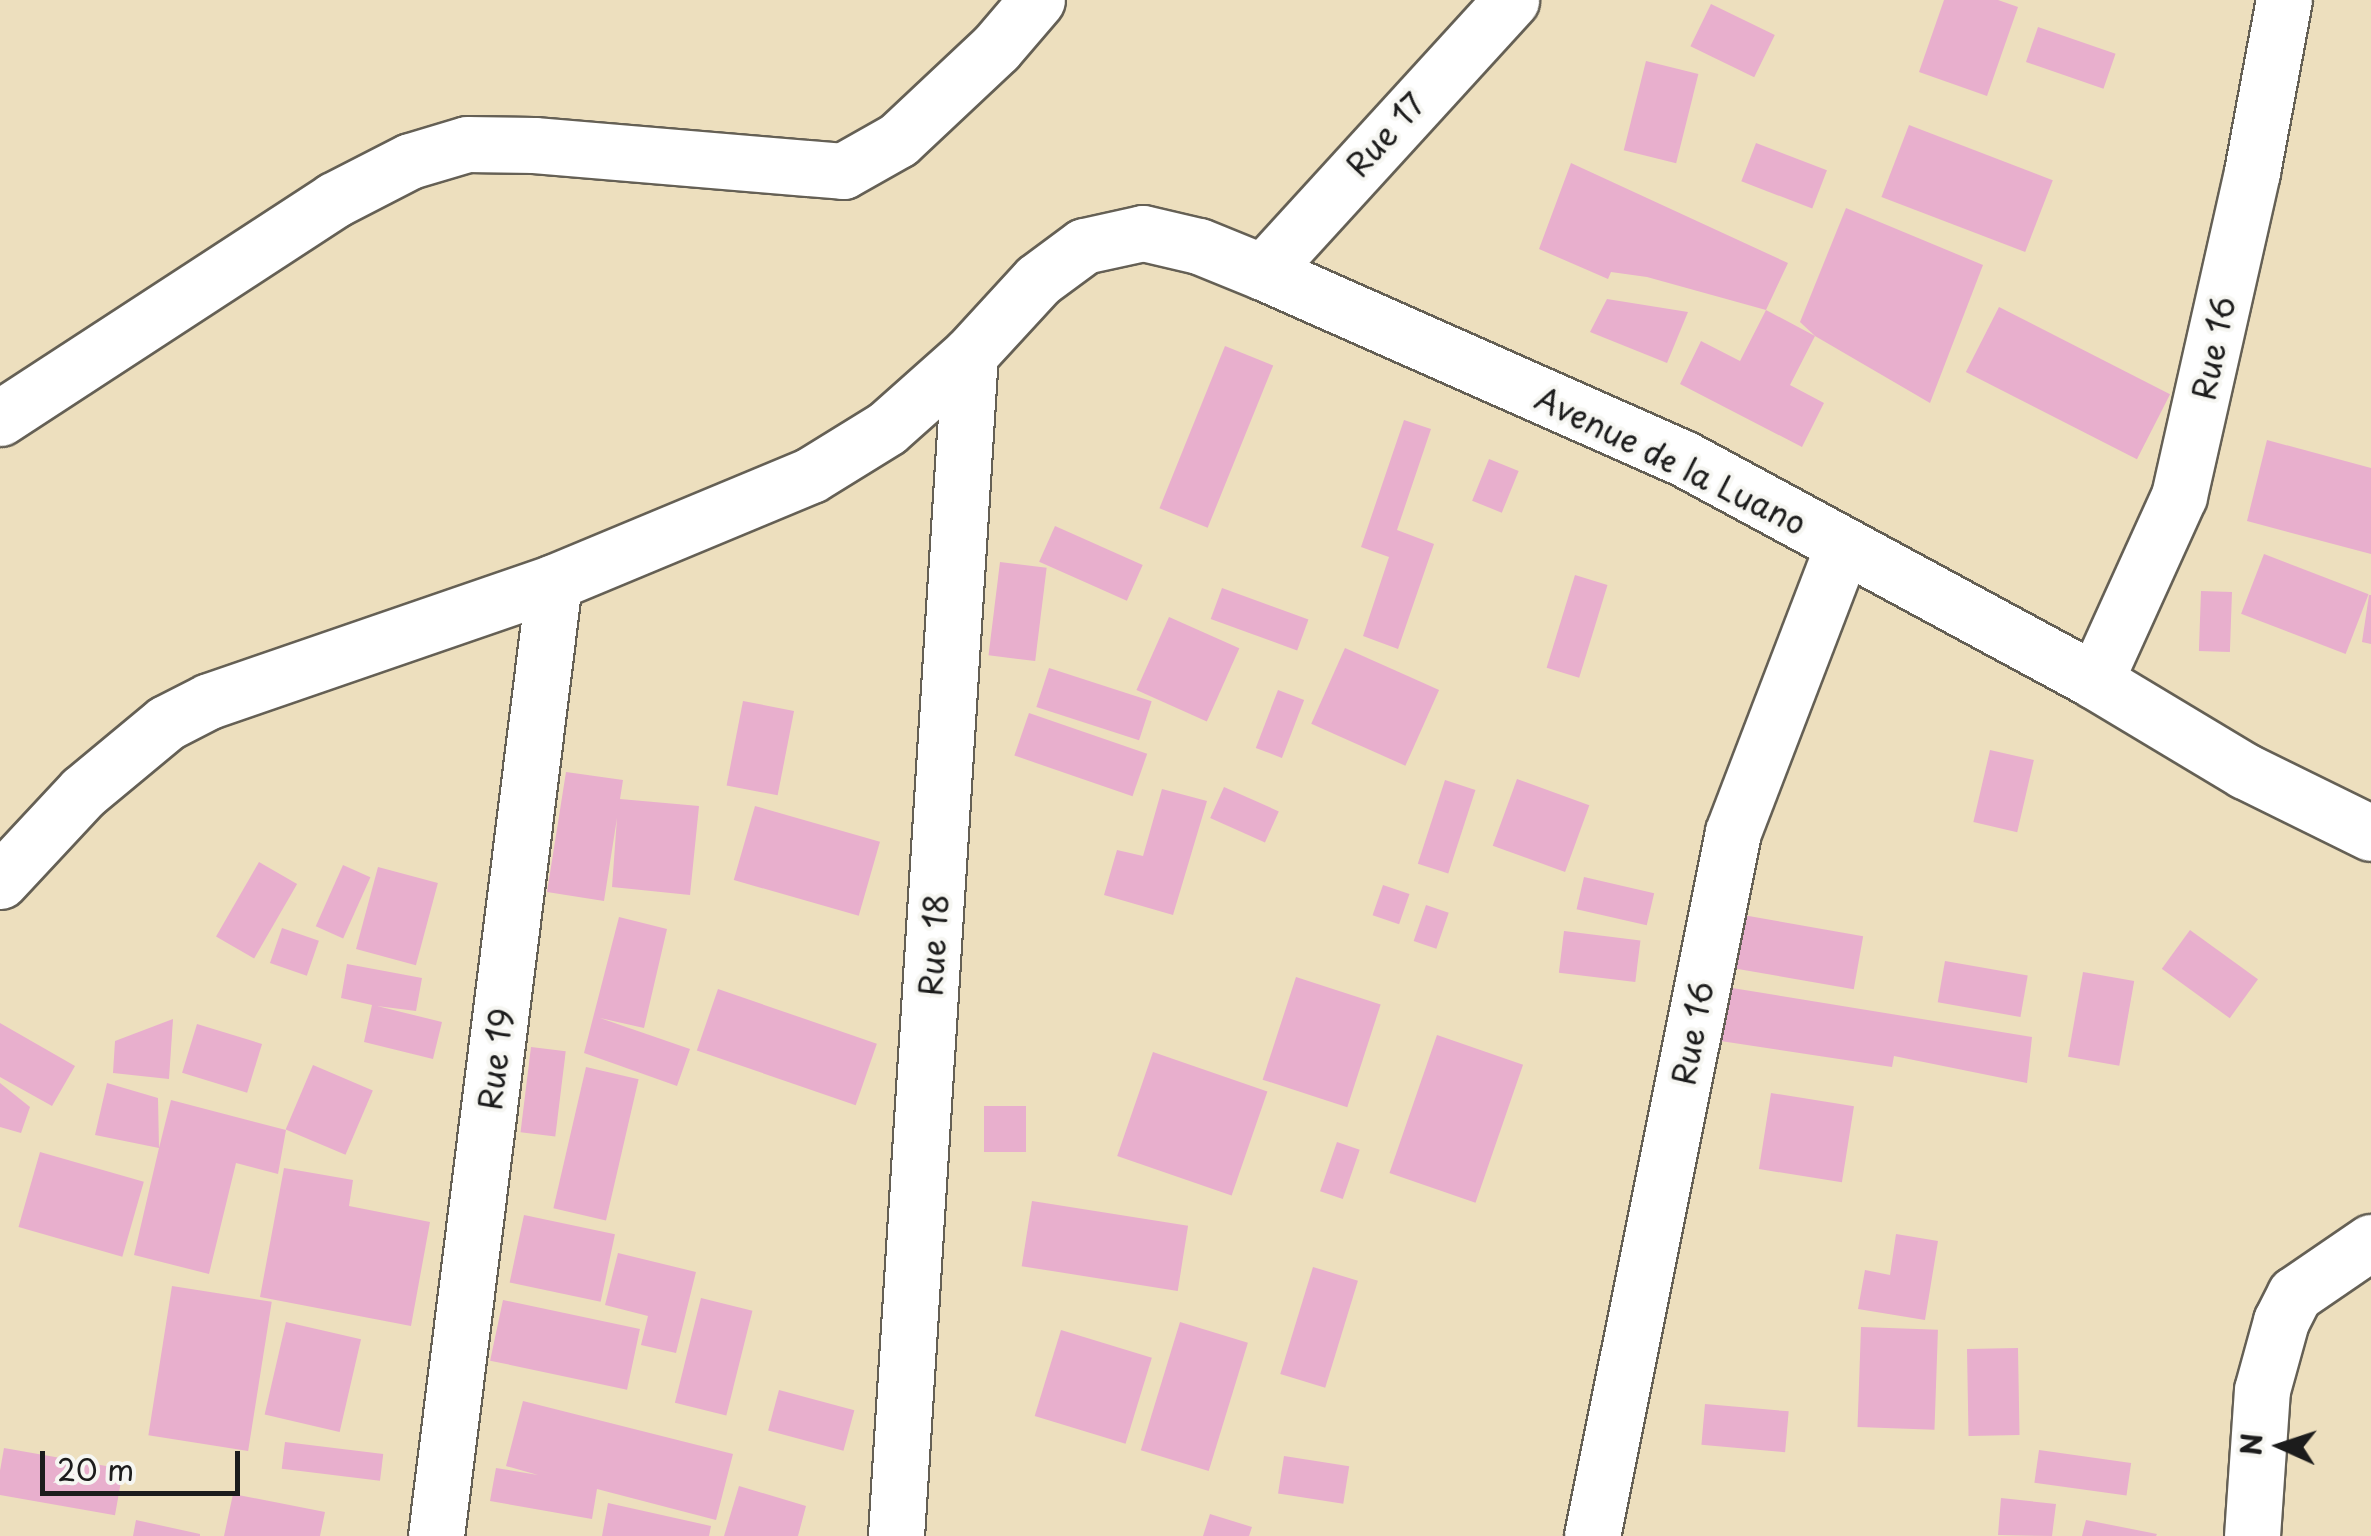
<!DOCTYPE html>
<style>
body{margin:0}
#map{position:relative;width:2371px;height:1536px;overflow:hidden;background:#eddfbe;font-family:"Playpen Sans",sans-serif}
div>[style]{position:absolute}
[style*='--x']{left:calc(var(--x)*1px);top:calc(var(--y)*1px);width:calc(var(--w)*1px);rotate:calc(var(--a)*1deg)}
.building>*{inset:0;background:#e8afcd;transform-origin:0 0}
.roads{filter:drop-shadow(2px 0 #656055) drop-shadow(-2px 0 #656055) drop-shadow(0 2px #656055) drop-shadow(0 -2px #656055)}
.minor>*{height:55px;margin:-27.5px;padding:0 27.5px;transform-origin:27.5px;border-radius:27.5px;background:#fff}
span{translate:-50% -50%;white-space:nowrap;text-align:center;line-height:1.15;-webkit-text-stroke:8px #f6f6f2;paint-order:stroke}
.street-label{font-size:32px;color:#1c1c1c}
.north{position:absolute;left:2231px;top:1396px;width:100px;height:100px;-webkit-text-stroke:8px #f6f6f2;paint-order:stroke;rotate:273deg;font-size:28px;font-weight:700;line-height:40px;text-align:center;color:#1c1c1c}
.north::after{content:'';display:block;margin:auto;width:35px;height:45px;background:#1c1c1c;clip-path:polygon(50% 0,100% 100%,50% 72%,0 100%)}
.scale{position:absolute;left:40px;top:1451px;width:200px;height:45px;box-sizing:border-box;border:5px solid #1c1c1c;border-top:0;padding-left:12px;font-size:30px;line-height:35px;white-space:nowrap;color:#1c1c1c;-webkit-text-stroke:8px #f6f6f2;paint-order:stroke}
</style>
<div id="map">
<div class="building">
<i style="clip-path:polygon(1944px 0,1998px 0,2018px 7px,1987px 96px,1919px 72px)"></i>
<i style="left:1711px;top:4px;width:71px;height:47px;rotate:26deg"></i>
<i style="left:2038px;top:27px;width:82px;height:37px;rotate:19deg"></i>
<i style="left:1646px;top:61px;width:54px;height:92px;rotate:14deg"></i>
<i style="left:1909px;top:125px;width:154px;height:77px;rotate:21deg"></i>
<i style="left:1756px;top:143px;width:76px;height:41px;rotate:21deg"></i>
<i style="clip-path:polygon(1571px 163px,1788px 263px,1766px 310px,1647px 277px,1611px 272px,1608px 279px,1539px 249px)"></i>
<i style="clip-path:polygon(1846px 208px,1983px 265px,1930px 403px,1815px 336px,1800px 322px)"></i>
<i style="clip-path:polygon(1607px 299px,1688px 312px,1667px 363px,1590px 332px)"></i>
<i style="left:1999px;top:307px;width:192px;height:73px;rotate:27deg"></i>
<i style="clip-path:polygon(1766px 310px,1815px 336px,1790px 385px,1824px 403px,1802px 447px,1680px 384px,1701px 341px,1740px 361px)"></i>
<i style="left:1225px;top:346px;width:52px;height:175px;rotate:22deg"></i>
<i style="clip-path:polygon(1404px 420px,1431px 429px,1397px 530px,1434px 544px,1398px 649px,1363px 636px,1389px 557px,1361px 547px)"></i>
<i style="clip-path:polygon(2267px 440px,2371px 468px,2371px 554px,2247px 521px)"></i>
<i style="left:1489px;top:459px;width:32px;height:45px;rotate:22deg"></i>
<i style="left:1055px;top:526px;width:96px;height:39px;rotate:24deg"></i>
<i style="left:2264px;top:554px;width:112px;height:64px;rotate:21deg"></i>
<i style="left:1000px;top:562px;width:47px;height:94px;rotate:7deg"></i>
<i style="left:1575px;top:575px;width:34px;height:97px;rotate:17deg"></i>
<i style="left:1222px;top:588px;width:92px;height:33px;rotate:20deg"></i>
<i style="left:2201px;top:591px;width:31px;height:60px;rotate:2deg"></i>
<i style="clip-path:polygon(2369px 595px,2371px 595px,2371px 644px,2362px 642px)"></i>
<i style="left:1169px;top:617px;width:77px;height:80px;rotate:24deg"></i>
<i style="left:1345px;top:648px;width:103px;height:83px;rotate:24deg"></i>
<i style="left:1049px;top:668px;width:108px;height:41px;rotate:18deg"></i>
<i style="left:1278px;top:690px;width:28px;height:62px;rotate:21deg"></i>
<i style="left:743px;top:701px;width:52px;height:86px;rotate:11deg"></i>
<i style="left:1029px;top:713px;width:125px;height:45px;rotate:19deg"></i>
<i style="left:1990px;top:750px;width:45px;height:74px;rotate:13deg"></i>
<i style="clip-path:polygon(566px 772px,623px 780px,620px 799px,699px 806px,690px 895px,612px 887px,617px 818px,604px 901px,547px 892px)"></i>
<i style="left:1517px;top:779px;width:77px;height:71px;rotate:20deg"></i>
<i style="left:1445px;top:780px;width:32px;height:88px;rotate:18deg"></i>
<i style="left:1224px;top:787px;width:60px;height:34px;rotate:24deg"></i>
<i style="clip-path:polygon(1162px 789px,1207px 801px,1173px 915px,1104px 895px,1117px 850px,1143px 856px)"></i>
<i style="left:755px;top:806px;width:130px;height:77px;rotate:16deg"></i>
<i style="left:259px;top:862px;width:44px;height:86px;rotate:30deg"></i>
<i style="left:343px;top:865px;width:30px;height:67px;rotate:24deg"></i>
<i style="left:378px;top:867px;width:62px;height:85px;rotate:15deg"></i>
<i style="left:1584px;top:877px;width:72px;height:33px;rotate:13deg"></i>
<i style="left:1383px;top:885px;width:28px;height:32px;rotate:19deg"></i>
<i style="left:1426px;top:905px;width:24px;height:38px;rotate:19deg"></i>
<i style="left:1743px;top:915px;width:122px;height:54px;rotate:10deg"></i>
<i style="clip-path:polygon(619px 917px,667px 929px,644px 1028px,600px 1018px,690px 1049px,677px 1086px,584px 1053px)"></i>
<i style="left:282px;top:928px;width:39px;height:37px;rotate:19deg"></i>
<i style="left:2190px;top:930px;width:84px;height:48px;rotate:36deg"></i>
<i style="left:1564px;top:931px;width:77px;height:42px;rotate:7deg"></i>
<i style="left:1945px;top:961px;width:84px;height:42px;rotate:10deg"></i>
<i style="clip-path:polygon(347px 964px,422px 978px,416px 1011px,377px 1006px,442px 1022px,433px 1059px,364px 1042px,372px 1005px,341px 998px)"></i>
<i style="left:2083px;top:972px;width:52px;height:86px;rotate:10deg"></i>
<i style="left:1296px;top:977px;width:89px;height:108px;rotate:18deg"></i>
<i style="clip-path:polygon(1720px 986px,2032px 1037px,2027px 1083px,1894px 1056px,1892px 1067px,1714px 1040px)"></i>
<i style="left:718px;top:989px;width:168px;height:65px;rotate:19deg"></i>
<i style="clip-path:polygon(173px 1019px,169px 1079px,113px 1073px,115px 1041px)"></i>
<i style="clip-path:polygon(0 1023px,75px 1066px,52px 1106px,0 1077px)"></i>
<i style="left:197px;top:1024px;width:68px;height:51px;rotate:17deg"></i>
<i style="left:1437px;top:1035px;width:91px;height:146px;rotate:19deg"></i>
<i style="left:531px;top:1047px;width:35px;height:86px;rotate:7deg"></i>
<i style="left:1153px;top:1052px;width:121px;height:110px;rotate:19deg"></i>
<i style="left:313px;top:1065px;width:65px;height:70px;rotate:23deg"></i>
<i style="left:586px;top:1067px;width:54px;height:145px;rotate:13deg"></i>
<i style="clip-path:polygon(0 1083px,30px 1107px,21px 1133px,0 1127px)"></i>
<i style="clip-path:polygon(107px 1083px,158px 1098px,159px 1148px,171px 1100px,286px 1130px,278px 1174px,236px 1163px,209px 1274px,134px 1255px,159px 1148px,95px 1135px)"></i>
<i style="left:1771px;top:1093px;width:84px;height:77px;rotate:9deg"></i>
<i style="left:984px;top:1106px;width:42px;height:46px"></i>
<i style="left:1337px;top:1142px;width:24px;height:52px;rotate:19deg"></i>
<i style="left:40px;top:1152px;width:108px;height:78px;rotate:16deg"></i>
<i style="clip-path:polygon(284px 1168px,353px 1180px,349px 1206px,430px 1222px,411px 1326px,260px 1297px)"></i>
<i style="left:1032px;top:1201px;width:158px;height:66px;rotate:9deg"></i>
<i style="left:524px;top:1215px;width:93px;height:69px;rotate:12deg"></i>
<i style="clip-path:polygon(1896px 1234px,1938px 1241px,1925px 1320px,1858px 1309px,1865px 1270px,1890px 1275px)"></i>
<i style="clip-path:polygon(618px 1253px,696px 1272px,676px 1353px,641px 1345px,648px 1316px,605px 1305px)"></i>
<i style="left:1313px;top:1267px;width:47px;height:112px;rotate:17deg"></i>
<i style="left:172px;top:1286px;width:101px;height:151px;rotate:9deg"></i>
<i style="left:701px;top:1298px;width:53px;height:108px;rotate:14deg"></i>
<i style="left:503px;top:1300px;width:140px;height:62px;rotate:12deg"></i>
<i style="left:286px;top:1322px;width:77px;height:95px;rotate:13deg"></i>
<i style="left:1180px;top:1322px;width:71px;height:134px;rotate:17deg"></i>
<i style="left:1861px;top:1327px;width:77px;height:100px;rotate:2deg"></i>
<i style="left:1061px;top:1330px;width:95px;height:90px;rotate:17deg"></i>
<i style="left:2018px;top:1348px;width:87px;height:51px;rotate:89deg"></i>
<i style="left:779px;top:1390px;width:78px;height:42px;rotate:15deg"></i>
<i style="clip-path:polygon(523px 1401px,733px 1454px,716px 1520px,597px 1489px,592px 1519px,490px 1501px,496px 1468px,538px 1475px,506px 1466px)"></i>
<i style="left:1705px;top:1404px;width:84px;height:41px;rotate:5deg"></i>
<i style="left:285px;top:1442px;width:99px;height:27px;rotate:7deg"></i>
<i style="left:4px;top:1448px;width:121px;height:47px;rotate:10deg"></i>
<i style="left:2039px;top:1450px;width:93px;height:33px;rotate:8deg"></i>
<i style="left:1284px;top:1456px;width:66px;height:38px;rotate:9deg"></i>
<i style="clip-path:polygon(739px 1486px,806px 1506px,798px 1536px,724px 1536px)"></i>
<i style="clip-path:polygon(233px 1494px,325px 1512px,320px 1536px,224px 1536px)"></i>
<i style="clip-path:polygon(2001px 1498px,2056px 1504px,2052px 1536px,1998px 1535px)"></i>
<i style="clip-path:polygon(608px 1503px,711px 1526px,709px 1536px,602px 1536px)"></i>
<i style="clip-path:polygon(1210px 1514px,1252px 1527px,1249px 1536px,1203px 1536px)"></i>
<i style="clip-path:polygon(136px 1520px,200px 1534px,200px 1536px,133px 1536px)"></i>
<i style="clip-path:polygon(2086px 1520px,2157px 1534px,2156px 1536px,2082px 1536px)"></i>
</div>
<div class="roads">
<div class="minor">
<i style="--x:1263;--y:272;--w:368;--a:-47.6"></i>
<i style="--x:0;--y:418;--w:399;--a:-33.1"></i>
<i style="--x:334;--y:200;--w:85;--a:-27.2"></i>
<i style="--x:410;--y:161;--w:59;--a:-16.6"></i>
<i style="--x:467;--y:144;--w:67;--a:0.9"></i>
<i style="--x:534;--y:145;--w:310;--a:4.8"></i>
<i style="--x:843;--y:171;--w:63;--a:-29.4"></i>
<i style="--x:898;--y:140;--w:134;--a:-43.2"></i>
<i style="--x:996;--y:48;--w:63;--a:-49.5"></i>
<i style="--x:2095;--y:681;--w:203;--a:-65.6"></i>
<i style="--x:2179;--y:496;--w:332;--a:-77.3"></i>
<i style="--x:2252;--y:172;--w:175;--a:-79.5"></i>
<i style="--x:0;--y:881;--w:122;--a:-47"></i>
<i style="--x:83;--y:792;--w:108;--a:-39.7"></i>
<i style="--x:166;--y:723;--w:48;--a:-27.1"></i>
<i style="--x:209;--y:701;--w:365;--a:-19"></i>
<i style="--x:554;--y:582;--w:278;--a:-22.6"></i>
<i style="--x:811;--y:475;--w:89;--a:-31.7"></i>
<i style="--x:887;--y:428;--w:111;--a:-41.7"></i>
<i style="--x:970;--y:354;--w:100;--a:-47.4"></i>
<i style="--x:1038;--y:280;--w:57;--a:-36.5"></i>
<i style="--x:1084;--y:246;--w:60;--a:-12.4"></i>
<i style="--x:1143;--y:233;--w:57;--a:13.1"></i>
<i style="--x:1199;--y:246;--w:69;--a:22.1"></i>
<i style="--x:1263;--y:272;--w:459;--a:23.9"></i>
<i style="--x:1683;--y:458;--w:468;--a:28.4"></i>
<i style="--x:2095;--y:681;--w:175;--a:31"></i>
<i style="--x:2245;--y:771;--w:140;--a:26.2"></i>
<i style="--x:436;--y:1536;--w:961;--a:-82.95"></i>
<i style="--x:896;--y:1536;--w:1184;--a:-86.42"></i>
<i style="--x:1592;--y:1536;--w:718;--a:-78.67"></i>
<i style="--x:1733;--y:832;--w:307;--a:-69"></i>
<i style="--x:2252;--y:1536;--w:146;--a:-86.1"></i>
<i style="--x:2262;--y:1390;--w:72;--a:-74.6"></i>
<i style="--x:2281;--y:1321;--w:30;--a:-63"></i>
<i style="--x:2295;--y:1294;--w:92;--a:-34.4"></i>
</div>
</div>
<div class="street-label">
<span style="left:1385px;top:134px;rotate:-48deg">Rue 17</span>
<span style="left:2213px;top:348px;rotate:-78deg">Rue 16</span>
<span style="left:1671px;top:460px;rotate:26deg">Avenue de la Luano</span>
<span style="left:933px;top:945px;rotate:-86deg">Rue 18</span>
<span style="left:1692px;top:1033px;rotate:-79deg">Rue 16</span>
<span style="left:495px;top:1059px;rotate:-83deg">Rue 19</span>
</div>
<div class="north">N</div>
<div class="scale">20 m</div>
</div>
